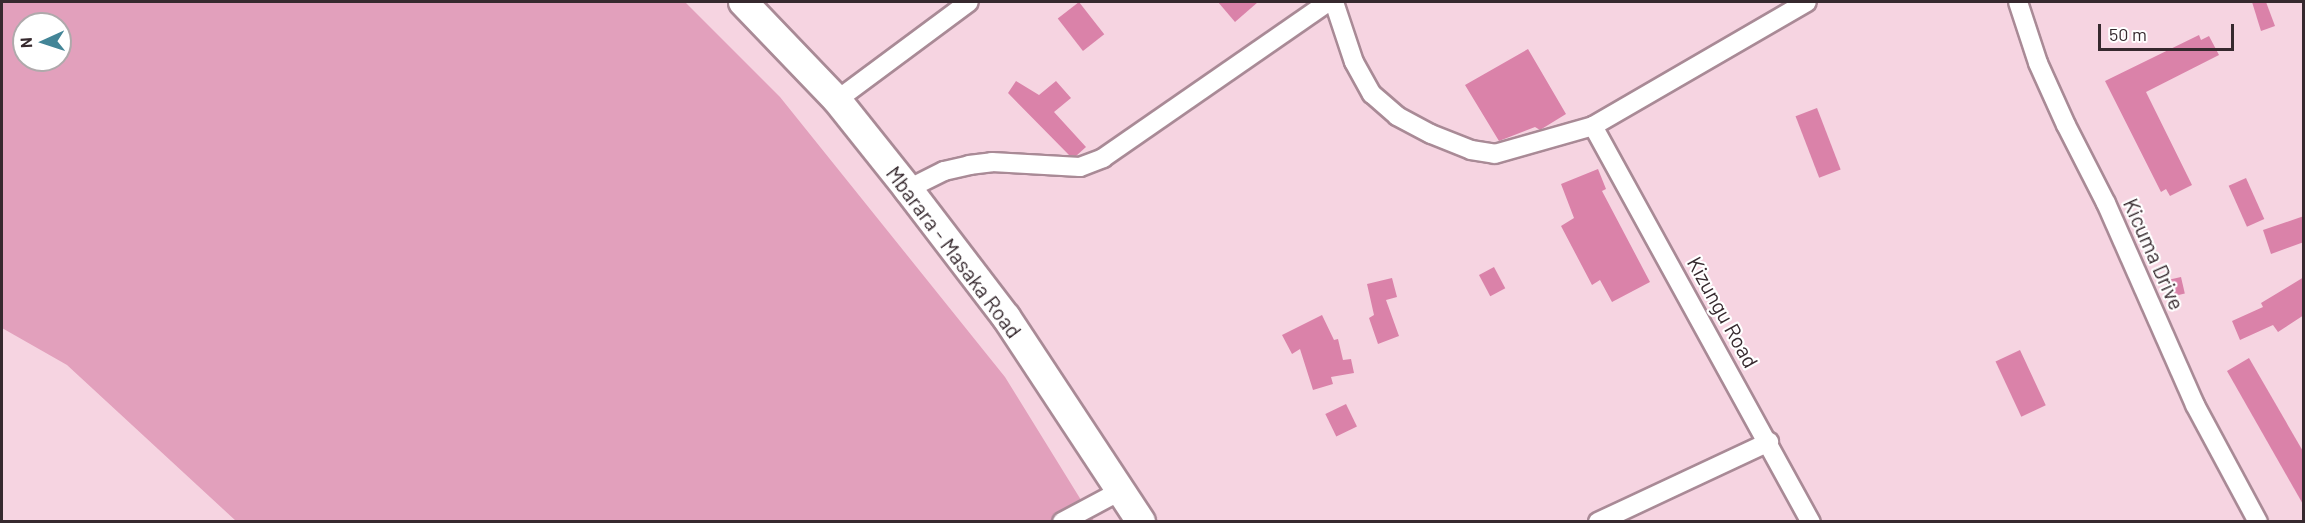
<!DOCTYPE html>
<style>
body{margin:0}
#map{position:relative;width:2305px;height:523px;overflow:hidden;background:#f6d4e1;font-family:Barlow,sans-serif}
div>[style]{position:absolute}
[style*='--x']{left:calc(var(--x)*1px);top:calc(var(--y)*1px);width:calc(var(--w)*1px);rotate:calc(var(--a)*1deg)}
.green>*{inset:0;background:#e2a0bc}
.building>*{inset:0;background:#da82a9;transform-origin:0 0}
.roads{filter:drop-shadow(2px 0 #a98a96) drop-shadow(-2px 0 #a98a96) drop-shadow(0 2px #a98a96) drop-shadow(0 -2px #a98a96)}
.street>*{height:18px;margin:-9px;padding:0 9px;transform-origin:9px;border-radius:9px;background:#fff}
.primary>*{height:28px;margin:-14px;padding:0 14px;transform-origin:14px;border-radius:14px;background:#fff}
span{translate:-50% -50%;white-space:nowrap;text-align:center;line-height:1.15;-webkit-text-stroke:4.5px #fff;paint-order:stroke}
.street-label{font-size:21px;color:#36292e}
.frame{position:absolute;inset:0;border:3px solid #36292e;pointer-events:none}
.north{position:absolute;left:12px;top:12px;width:60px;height:60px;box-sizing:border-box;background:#fff;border:2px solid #afa9ab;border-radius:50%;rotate:267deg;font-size:16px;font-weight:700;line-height:24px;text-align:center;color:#36292e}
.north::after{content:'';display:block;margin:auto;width:21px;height:27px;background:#438597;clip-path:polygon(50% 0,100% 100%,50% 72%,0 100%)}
.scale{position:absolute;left:2098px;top:24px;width:136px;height:27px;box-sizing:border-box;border:3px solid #36292e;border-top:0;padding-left:8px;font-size:18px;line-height:21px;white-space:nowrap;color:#36292e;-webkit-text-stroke:4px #fff;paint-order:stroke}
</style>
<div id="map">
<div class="green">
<i style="clip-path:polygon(evenodd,2px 2px,685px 2px,780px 97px,1005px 377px,1094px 521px,236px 521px,67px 365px,2px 328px,2px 2px,24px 24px,60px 24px,60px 60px,24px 60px,24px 24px)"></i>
</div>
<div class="building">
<i style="left:1079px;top:2px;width:41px;height:27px;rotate:52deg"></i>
<i style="clip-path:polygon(1218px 2px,1258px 2px,1235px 22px)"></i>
<i style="clip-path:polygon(2252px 2px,2266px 2px,2275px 26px,2261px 31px)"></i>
<i style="clip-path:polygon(2199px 35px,2201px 40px,2209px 36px,2219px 55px,2146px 92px,2192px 185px,2170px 196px,2166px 189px,2161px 192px,2105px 81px)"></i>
<i style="clip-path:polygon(1528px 49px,1566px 114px,1540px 130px,1535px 127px,1499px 141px,1465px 85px)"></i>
<i style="clip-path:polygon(1016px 81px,1039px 95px,1056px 81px,1071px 98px,1054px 112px,1086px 147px,1076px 156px,1069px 155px,1008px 93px)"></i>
<i style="left:1817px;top:108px;width:66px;height:23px;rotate:69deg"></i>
<i style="clip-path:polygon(1598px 169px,1606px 189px,1602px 191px,1650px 282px,1612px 302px,1600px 280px,1592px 285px,1561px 226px,1574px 218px,1561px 184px)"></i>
<i style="left:2246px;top:178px;width:45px;height:19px;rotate:66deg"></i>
<i style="clip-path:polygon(2304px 216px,2304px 242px,2271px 254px,2263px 230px)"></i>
<i style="left:1494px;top:267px;width:24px;height:17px;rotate:62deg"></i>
<i style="left:2181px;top:277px;width:17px;height:16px;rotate:77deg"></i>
<i style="clip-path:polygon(2304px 277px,2304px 315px,2278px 332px,2273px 325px,2240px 340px,2232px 321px,2263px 307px,2261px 303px)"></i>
<i style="clip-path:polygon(1392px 278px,1397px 297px,1386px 300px,1399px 336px,1378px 344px,1369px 318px,1374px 315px,1367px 284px)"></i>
<i style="clip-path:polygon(1322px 315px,1334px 340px,1338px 339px,1343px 360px,1351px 359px,1354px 373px,1331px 377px,1333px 384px,1313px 390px,1300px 349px,1292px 354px,1282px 335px)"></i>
<i style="left:2020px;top:350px;width:61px;height:27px;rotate:65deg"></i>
<i style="clip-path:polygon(2249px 358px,2304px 453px,2304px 506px,2227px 371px)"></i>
<i style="left:1346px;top:404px;width:25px;height:23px;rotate:64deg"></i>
</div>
<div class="roads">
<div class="street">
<i style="--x:1334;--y:2;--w:63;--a:71.6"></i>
<i style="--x:1354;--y:62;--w:37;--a:61"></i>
<i style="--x:1372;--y:94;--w:33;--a:41"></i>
<i style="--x:1397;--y:116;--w:38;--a:28"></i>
<i style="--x:1431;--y:134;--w:43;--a:21.8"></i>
<i style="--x:1471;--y:150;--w:24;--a:9"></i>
<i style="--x:1495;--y:154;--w:102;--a:-15.9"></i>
<i style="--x:1593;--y:126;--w:247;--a:-30.1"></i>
<i style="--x:2018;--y:2;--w:64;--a:71.8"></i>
<i style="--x:2038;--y:63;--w:68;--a:65.7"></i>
<i style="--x:2066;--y:125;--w:88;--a:62.9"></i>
<i style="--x:2106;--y:203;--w:221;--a:66.2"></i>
<i style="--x:2195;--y:405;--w:133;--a:61.7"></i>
<i style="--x:837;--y:100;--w:164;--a:-36.6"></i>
<i style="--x:1593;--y:126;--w:452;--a:61.2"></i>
<i style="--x:908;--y:189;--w:40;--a:-26.6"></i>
<i style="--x:944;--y:171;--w:26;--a:-13"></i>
<i style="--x:969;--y:165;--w:23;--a:-7"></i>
<i style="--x:992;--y:162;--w:88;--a:3.3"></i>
<i style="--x:1080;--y:167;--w:25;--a:-21"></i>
<i style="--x:1103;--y:158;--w:274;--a:-34.7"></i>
<i style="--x:1062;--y:522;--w:68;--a:-28.1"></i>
<i style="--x:1598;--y:522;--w:189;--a:-25.1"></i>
</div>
<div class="primary">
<i style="--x:743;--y:2;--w:136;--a:46.2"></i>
<i style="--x:837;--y:100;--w:114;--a:51.4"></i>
<i style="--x:908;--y:189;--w:161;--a:52.6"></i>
<i style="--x:1006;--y:317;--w:245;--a:56.6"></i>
</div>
</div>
<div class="street-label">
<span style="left:954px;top:252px;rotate:53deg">Mbarara - Masaka Road</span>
<span style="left:2154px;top:254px;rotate:66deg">Kicuma Drive</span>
<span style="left:1723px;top:312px;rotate:61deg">Kizungu Road</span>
</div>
<div class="frame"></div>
<div class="north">N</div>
<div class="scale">50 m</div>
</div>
